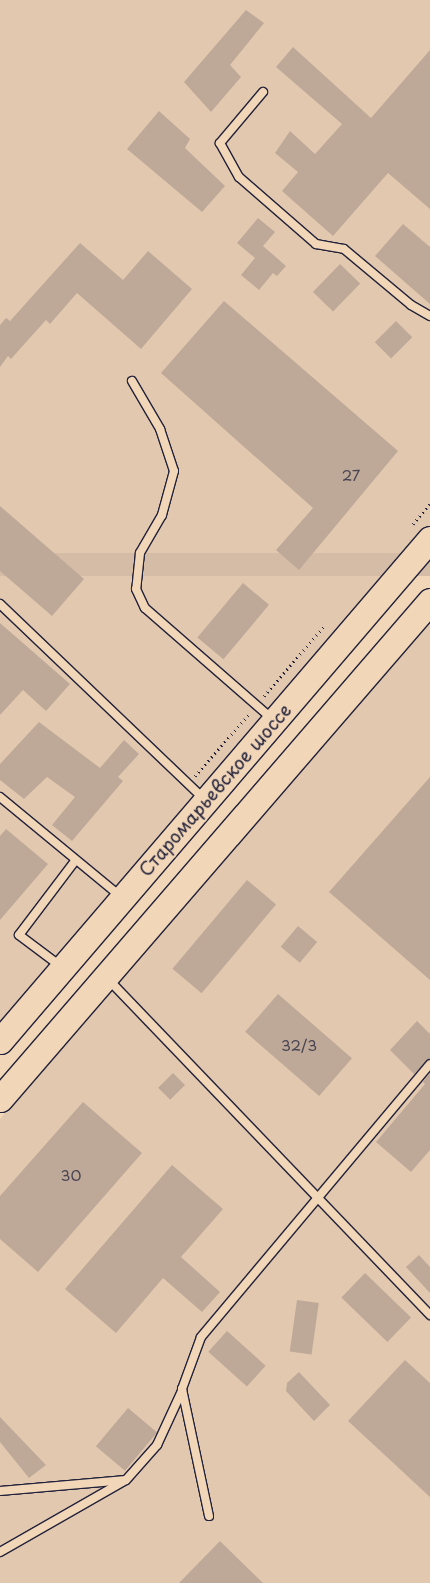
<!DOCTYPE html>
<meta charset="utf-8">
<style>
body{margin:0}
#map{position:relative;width:430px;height:1583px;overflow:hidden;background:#f2d6b8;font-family:"Playpen Sans",sans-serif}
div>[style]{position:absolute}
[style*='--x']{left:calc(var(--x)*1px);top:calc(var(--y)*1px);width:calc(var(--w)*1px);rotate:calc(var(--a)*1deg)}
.built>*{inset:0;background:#e2c8af}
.green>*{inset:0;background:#d4bca6;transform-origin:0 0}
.building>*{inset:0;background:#bea999;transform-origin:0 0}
.path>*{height:3px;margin-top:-1.5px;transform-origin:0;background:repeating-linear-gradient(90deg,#22223b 0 1px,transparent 0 5px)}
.roads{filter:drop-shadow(1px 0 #22223b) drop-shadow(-1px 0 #22223b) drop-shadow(0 1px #22223b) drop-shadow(0 -1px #22223b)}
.lane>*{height:8px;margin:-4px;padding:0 4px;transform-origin:4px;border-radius:4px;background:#f2d6b8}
.primary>*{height:25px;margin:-12.5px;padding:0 12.5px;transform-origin:12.5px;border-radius:12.5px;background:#f2d6b8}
span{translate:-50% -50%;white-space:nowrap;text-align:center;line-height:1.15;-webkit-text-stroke:4px #f2d6b8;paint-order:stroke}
.number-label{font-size:15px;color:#494452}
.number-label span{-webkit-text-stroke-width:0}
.street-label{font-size:18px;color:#22223b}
</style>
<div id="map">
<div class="built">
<i style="clip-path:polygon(0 0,430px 0,430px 526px,0 1030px)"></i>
<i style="clip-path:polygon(430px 619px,430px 1583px,0 1583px,0 1119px)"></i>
</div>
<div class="green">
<i style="left:430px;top:553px;width:23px;height:661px;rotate:90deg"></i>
</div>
<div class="building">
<i style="clip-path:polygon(246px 10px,264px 23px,230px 65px,241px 77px,211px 112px,184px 82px)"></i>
<i style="clip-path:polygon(293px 47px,371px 118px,430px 50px,430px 209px,388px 173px,333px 236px,282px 191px,298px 172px,275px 153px,290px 131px,315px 154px,342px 124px,276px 67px)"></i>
<i style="clip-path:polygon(159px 111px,190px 139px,185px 148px,225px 186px,202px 212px,127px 149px)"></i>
<i style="clip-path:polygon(258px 218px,275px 232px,263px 246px,286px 266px,277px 276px,273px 273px,259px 290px,241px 275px,255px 258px,237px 243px)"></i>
<i style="clip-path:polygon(403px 224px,430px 247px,430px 304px,375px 256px)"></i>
<i style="clip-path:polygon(80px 243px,123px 280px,148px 251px,192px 289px,141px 349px,77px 293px,50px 324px,46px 320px,11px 359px,8px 356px,0 367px,0 325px,6px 318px,10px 321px)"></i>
<i style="left:340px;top:264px;width:28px;height:39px;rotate:44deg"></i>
<i style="clip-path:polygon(224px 301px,398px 451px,299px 570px,276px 550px,313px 508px,161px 373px)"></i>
<i style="left:396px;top:321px;width:23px;height:30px;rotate:45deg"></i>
<i style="clip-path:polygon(0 506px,84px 579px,52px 616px,0 571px)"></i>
<i style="left:243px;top:583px;width:34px;height:71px;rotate:40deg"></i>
<i style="clip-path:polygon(0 623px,70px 684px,46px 711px,23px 690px,0 715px)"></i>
<i style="clip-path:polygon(39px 722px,100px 768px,124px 740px,139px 754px,118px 777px,123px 781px,72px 841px,52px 825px,75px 797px,47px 777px,24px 799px,0 780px,0 764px)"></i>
<i style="clip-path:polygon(430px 777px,430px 980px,329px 892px)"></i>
<i style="clip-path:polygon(6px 829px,48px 864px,0 920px,0 836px)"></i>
<i style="left:247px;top:880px;width:38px;height:116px;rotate:40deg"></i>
<i style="left:298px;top:926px;width:25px;height:27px;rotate:40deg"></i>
<i style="left:278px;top:994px;width:98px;height:50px;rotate:41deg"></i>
<i style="clip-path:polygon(417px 1021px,430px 1034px,430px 1058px,414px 1074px,390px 1050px)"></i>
<i style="left:173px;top:1073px;width:17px;height:21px;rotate:45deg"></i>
<i style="clip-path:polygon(430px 1073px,430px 1150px,411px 1172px,376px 1142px,425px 1084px,423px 1082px)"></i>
<i style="clip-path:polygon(83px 1102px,142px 1153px,38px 1272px,0 1239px,0 1196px)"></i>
<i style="clip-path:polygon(172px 1165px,223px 1209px,181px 1257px,220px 1292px,202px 1312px,163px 1278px,116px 1333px,65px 1289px)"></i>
<i style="clip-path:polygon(419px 1255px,430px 1267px,430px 1293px,406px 1267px)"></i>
<i style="left:365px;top:1273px;width:64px;height:34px;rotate:44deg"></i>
<i style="left:297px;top:1300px;width:22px;height:52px;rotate:8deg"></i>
<i style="left:227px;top:1331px;width:52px;height:28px;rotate:42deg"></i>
<i style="clip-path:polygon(405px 1360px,430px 1383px,430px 1497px,348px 1421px)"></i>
<i style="clip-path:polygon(299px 1372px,330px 1405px,314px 1421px,286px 1391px,287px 1383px)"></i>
<i style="left:128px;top:1408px;width:38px;height:50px;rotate:40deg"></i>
<i style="clip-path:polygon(0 1417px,46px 1465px,29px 1478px,0 1442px)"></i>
<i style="clip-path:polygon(220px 1541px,263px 1583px,179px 1583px)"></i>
</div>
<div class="path">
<i style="--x:413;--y:524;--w:26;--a:-50"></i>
<i style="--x:264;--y:696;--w:94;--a:-49.3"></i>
<i style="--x:195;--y:776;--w:82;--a:-48.9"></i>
</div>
<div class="roads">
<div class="lane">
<i style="--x:263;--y:92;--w:67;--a:130.1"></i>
<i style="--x:220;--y:143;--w:39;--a:61"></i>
<i style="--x:239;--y:177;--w:102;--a:41"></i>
<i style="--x:316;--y:244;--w:28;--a:10"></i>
<i style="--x:344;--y:249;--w:87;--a:39.9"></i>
<i style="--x:411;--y:305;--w:22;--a:30"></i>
<i style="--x:132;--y:381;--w:56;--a:59.7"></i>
<i style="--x:160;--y:429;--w:44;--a:71.6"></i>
<i style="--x:174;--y:471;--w:46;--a:105.3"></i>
<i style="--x:162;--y:515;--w:44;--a:120.1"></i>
<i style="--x:140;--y:553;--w:36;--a:96"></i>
<i style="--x:136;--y:589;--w:21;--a:65"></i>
<i style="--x:145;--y:608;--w:167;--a:41.1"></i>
<i style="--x:0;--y:604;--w:281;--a:43.7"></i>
<i style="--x:0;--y:797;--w:156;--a:39.5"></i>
<i style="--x:59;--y:965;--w:50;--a:-143.1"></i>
<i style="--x:19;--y:935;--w:93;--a:-52.9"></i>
<i style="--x:107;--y:978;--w:467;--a:46.2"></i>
<i style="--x:0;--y:1491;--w:126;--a:-5"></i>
<i style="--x:126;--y:1480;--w:47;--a:-48.5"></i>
<i style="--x:157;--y:1445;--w:60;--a:-65.2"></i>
<i style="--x:209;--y:1516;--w:130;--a:-102"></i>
<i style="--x:182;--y:1389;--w:55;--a:-69.9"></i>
<i style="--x:201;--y:1337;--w:356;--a:-50"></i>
<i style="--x:0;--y:1552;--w:143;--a:-29.8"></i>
</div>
<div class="primary">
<i style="--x:0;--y:1041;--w:661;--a:-49.42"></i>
<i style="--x:0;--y:1099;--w:658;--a:-49.19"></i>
</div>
</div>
<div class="number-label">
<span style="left:351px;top:475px">27</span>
<span style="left:299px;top:1045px">32/3</span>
<span style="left:71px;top:1175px">30</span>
</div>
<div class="street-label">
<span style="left:215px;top:790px;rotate:-49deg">Старомарьевское шоссе</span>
</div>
</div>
